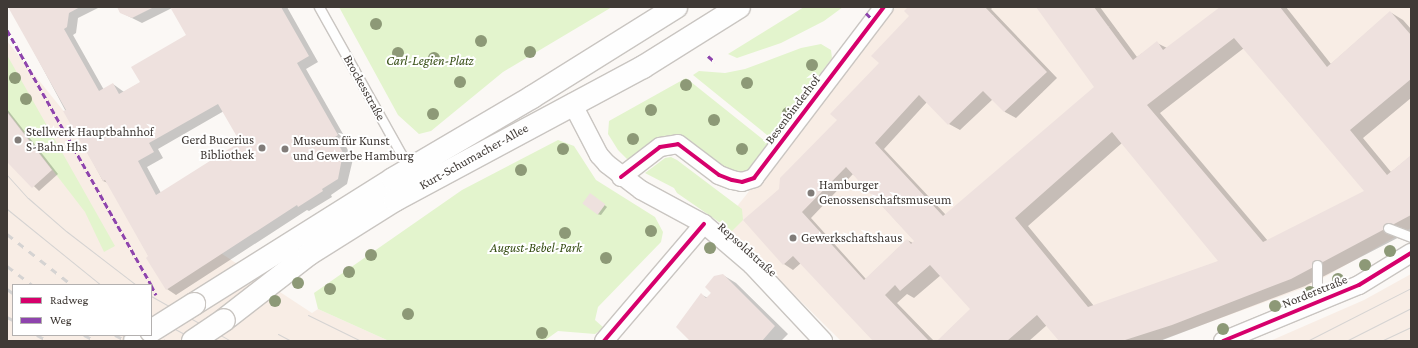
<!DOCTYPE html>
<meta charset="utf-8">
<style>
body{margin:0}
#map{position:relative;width:1418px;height:348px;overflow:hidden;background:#fbf8f5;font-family:"Crimson Pro",serif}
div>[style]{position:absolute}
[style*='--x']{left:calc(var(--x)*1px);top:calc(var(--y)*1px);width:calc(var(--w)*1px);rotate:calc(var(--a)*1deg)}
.built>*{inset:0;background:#f8ede5}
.green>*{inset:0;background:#e3f4cd}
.shadow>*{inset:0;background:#0003}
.building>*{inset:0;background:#eee1de;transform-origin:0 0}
.roads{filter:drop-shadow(1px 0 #c9c5c1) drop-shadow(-1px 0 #c9c5c1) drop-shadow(0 1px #c9c5c1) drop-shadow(0 -1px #c9c5c1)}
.lane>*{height:9px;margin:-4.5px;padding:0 4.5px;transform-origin:4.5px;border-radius:4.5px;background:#fefefe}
.street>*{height:18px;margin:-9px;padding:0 9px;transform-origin:9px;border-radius:9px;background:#fefefe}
.secondary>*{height:22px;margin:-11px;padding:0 11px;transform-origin:11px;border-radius:11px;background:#fefefe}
.tram>*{height:1px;margin:-0.5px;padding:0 0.5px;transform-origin:0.5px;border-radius:0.5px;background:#d5d3d2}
.rail>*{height:3px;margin-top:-1.5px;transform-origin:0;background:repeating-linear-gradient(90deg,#d5d3d2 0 7px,transparent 0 14px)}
.bridges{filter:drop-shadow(1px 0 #c9c5c1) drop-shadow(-1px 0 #c9c5c1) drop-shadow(0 1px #c9c5c1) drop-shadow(0 -1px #c9c5c1)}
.secondary-bridge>*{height:22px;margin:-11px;padding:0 11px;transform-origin:11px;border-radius:11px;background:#fefefe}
.quiet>*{height:3px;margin-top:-1.5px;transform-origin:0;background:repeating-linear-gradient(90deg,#8e44ad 0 6px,transparent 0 9px)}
.cycleway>*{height:4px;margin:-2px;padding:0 2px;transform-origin:2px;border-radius:2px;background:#d6006c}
.trees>*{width:12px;height:12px;margin:-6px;border-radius:50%;background:#8d9977}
.dots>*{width:11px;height:11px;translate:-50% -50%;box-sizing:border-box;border:2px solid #fff;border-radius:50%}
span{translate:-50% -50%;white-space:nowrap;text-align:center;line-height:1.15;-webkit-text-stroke:4px #fff;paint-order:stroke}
.park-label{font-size:13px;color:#334b10;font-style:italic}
.street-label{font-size:13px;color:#403a36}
.poi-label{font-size:13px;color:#403a36}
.left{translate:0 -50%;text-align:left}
.right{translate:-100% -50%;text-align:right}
.frame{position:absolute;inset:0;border:8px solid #403a36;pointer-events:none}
.legend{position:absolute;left:12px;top:284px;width:140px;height:52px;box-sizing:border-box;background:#fff;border:1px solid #b3b0af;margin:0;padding:5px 7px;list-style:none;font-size:12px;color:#403a36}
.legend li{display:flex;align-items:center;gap:8px;height:20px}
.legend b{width:20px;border:1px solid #b3b0af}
</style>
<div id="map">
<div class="built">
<i style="clip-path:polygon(896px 7px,1411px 7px,1411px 228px,1309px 286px,1158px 341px,841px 341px,723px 224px)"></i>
<i style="clip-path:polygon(evenodd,7px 41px,79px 130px,178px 225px,312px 313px,318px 309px,389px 341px,7px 341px,7px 41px,13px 285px,151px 285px,151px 335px,13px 335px,13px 285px)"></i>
<i style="clip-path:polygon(1411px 274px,1411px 341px,1270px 341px,1364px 300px)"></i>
</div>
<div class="green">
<i style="clip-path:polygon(339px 7px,612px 7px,503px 72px,431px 131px,419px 134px,398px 115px)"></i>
<i style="clip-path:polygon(804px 7px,843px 7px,824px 21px,781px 43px,737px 58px,728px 54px)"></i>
<i style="clip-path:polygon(821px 44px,831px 50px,832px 58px,772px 139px,693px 75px,699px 71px,725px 73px,745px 69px,801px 48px)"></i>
<i style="clip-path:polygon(7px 55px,115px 246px,104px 252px,85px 212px,7px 111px)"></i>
<i style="clip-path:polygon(686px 78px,770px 145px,754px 167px,745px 174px,732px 173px,680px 135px,663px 136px,629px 161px,618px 150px,608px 134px,609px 121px)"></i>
<i style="clip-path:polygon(558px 140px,574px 146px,596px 180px,655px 217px,663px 232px,661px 242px,598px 307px,595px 320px,604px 328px,595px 334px,558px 331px,544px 341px,389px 341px,318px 309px,314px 293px,462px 190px)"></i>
<i style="clip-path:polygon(671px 157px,677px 160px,742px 209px,743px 220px,732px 231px,677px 193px,674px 188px,645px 173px,665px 158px)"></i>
</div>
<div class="shadow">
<i style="clip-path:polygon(evenodd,10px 7px,100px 7px,78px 18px,76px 33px,73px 35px,104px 90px,113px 84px,124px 92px,141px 82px,188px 36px,172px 8px,142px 23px,120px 12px,118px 7px,287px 7px,318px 62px,306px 69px,347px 141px,344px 143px,353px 159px,347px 184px,331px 195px,332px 197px,309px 211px,307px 210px,176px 295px,167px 289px,108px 183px,103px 181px,10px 7px,224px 111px,242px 142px,161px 193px,147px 167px,163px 158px,158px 149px,224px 111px)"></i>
<i style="clip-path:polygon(evenodd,910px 7px,993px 7px,991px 9px,1057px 78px,1016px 118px,1005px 112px,993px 99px,960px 130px,949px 124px,927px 102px,884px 149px,946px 215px,1096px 87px,1037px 7px,1100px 7px,1137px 57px,1157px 43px,1167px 48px,1222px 7px,1286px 7px,1331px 64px,1390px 12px,1403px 20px,1411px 29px,1411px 98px,1363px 138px,1391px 172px,1411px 156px,1411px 231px,1305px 286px,1160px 341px,1061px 341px,1047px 325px,1029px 341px,938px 341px,971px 309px,941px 275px,914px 298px,907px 294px,897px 303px,934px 341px,874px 341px,801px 263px,793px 270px,784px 264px,745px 220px,780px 189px,838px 120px,879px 64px,911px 16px,910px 7px,1244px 48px,1366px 192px,1268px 241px,1160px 113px,1244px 48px,910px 7px,1122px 143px,1220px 261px,1094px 306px,1028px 226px,1122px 143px,910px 7px,853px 174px,915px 241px,913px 243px,907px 240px,866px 279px,811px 218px,853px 174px)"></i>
<i style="clip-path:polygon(7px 109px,58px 174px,39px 191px,7px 160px)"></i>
<i style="clip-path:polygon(593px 196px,607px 207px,601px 215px,597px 214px)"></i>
<i style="clip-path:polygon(723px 275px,736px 283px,788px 334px,781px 341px,692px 341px,702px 295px,708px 298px)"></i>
</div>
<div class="building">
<i style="clip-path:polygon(evenodd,8px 7px,80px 7px,69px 13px,67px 27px,64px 29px,99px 91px,113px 83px,119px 94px,140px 82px,131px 67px,186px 35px,170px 7px,281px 7px,309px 56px,297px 63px,338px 135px,335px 137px,343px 153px,338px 179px,322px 189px,323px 191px,298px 207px,297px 205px,166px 290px,146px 258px,148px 256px,105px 180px,103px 181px,63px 111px,66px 110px,8px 7px,218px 104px,240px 142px,156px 195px,138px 161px,154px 152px,149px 143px,218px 104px)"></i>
<i style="clip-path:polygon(117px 7px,154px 7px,132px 18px,120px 13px)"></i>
<i style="clip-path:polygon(evenodd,908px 7px,985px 7px,1047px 72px,1004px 112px,983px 91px,948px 125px,919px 95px,875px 143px,943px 216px,1094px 87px,1036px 7px,1094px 7px,1133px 60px,1157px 41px,1163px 50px,1220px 7px,1280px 7px,1327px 67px,1390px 11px,1411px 35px,1411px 79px,1350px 130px,1387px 175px,1411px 155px,1411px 215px,1291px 279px,1172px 325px,1122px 341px,1059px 341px,1037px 315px,1007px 341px,937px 341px,970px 309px,930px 265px,900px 291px,895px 285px,885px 295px,929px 341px,873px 341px,793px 256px,783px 265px,743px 220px,779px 189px,780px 178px,837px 120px,830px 114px,879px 63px,871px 56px,909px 16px,904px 11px,908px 7px,1234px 38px,1364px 191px,1263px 242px,1147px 105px,1234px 38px,908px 7px,1112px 132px,1218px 261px,1088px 307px,1015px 218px,1112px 132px,908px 7px,846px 167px,914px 241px,911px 244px,907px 239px,864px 280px,802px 212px,846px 167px)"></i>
<i style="clip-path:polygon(7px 112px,52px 170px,32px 188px,7px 162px)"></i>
<i style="left:590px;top:193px;width:19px;height:13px;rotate:36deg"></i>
<i style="clip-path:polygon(723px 274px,775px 326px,762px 341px,690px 341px,676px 327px,701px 293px,706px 298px,711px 293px,705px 287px,714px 276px)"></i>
</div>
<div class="roads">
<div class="lane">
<i style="--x:319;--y:7;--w:187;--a:60.8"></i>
<i style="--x:1388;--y:228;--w:25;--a:21"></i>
<i style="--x:1317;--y:303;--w:38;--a:-90"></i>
</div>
<div class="street">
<i style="--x:572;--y:103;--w:59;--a:62.6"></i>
<i style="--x:599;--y:155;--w:12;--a:48"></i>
<i style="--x:607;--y:164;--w:43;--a:37.4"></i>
<i style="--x:641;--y:190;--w:72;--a:28.4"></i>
<i style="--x:704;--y:224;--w:63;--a:40.5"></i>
<i style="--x:752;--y:265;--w:104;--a:46.9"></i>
<i style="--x:621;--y:177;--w:49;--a:-37.6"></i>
<i style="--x:660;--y:147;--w:18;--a:-9"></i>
<i style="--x:678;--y:144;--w:51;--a:37.1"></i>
<i style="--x:719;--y:175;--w:14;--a:21"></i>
<i style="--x:732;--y:180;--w:10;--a:11"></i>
<i style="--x:742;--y:182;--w:13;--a:-18"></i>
<i style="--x:754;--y:178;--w:215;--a:-52.8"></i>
<i style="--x:604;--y:341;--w:154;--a:-49.5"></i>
<i style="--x:1223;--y:341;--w:147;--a:-22.4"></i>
<i style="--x:1359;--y:285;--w:61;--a:-31.6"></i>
</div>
<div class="secondary">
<i style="--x:194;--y:304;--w:235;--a:-32.1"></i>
<i style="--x:393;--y:179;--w:161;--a:-30.5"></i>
<i style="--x:532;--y:97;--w:170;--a:-32"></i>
<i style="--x:224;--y:320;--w:108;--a:-37.8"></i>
<i style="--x:309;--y:254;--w:102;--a:-32.1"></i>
<i style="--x:395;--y:200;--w:281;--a:-28.2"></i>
<i style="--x:643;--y:67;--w:113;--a:-32"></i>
<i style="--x:135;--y:341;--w:11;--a:-34"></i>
</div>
</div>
<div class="tram">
<i style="--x:7;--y:175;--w:31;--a:48"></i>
<i style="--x:28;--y:198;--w:50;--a:41"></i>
<i style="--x:66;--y:231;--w:88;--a:37.6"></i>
<i style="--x:7;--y:209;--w:121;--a:39"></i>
<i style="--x:151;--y:296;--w:92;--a:29.4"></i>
<i style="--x:308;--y:315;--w:59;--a:26.1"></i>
<i style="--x:151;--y:316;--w:52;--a:28.5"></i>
<i style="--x:278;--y:334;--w:15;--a:28"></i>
<i style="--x:1307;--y:341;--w:117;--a:-27"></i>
<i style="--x:1346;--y:341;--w:73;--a:-26.9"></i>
<i style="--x:1381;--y:341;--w:33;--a:-25"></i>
</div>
<div class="rail">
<i style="--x:7;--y:234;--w:83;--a:38.1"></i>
<i style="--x:7;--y:266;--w:31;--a:37"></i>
<i style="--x:7;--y:289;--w:7;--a:34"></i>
<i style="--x:7;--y:317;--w:7;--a:27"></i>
<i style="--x:151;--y:333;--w:16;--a:30"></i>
<i style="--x:37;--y:335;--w:13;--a:29"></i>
<i style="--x:84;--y:335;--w:13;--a:27"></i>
<i style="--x:115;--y:335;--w:13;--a:27"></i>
</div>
<div class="bridges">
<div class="secondary-bridge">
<i style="--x:151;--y:331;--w:51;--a:-32.1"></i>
<i style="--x:193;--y:341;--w:37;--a:-34"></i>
</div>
</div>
<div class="quiet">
<i style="--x:866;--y:13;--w:10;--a:45"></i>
<i style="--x:7;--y:30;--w:293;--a:60.5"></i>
<i style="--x:708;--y:56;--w:9;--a:41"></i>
<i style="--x:151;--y:285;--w:11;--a:63"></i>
</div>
<div class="cycleway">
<i style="--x:621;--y:177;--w:49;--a:-37.6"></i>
<i style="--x:660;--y:147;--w:18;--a:-9"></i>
<i style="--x:678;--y:144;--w:51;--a:37.1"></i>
<i style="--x:719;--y:175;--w:14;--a:21"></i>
<i style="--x:732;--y:180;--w:10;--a:11"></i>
<i style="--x:742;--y:182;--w:13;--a:-18"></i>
<i style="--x:754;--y:178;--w:215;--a:-52.8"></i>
<i style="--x:604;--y:341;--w:154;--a:-49.5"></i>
<i style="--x:1223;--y:341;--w:147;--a:-22.4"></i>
<i style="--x:1359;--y:285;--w:61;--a:-31.6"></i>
</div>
<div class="trees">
<i style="left:376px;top:24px"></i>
<i style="left:481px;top:41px"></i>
<i style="left:530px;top:52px"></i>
<i style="left:398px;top:53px"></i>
<i style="left:434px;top:58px"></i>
<i style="left:812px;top:65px"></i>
<i style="left:15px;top:78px"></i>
<i style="left:460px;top:82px"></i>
<i style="left:747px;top:83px"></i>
<i style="left:686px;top:85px"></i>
<i style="left:26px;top:99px"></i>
<i style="left:651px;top:110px"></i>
<i style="left:788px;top:113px"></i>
<i style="left:433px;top:114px"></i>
<i style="left:714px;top:120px"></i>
<i style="left:633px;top:139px"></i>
<i style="left:563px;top:149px"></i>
<i style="left:742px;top:149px"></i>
<i style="left:521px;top:170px"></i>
<i style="left:651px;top:231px"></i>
<i style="left:565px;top:233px"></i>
<i style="left:710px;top:248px"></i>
<i style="left:1390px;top:251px"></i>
<i style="left:371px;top:255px"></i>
<i style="left:606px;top:258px"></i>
<i style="left:1365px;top:265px"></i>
<i style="left:349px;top:272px"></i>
<i style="left:1338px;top:279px"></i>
<i style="left:298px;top:283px"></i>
<i style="left:330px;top:289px"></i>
<i style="left:1310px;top:292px"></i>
<i style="left:275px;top:301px"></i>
<i style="left:1275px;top:306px"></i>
<i style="left:408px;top:314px"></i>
<i style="left:1223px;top:329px"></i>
<i style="left:542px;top:333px"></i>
</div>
<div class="dots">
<i style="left:18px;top:140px;background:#817c79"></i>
<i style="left:262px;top:148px;background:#817c79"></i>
<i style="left:285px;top:149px;background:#817c79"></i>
<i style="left:811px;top:193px;background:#817c79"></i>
<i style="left:793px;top:238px;background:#817c79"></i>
</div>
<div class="park-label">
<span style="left:430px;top:61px">Carl-Legien-Platz</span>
<span style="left:536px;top:248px">August-Bebel-Park</span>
</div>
<div class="street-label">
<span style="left:364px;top:88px;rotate:61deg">Brockesstraße</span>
<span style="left:793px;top:110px;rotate:-53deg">Besenbinderhof</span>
<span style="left:474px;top:157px;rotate:-29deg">Kurt-Schumacher-Allee</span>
<span style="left:747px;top:250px;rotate:42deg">Repsoldstraße</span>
<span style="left:1315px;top:292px;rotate:-22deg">Norderstraße</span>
</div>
<div class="poi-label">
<span class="left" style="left:26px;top:140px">Stellwerk Hauptbahnhof<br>S-Bahn Hhs</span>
<span class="right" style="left:254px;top:148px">Gerd Bucerius<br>Bibliothek</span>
<span class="left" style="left:293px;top:149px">Museum für Kunst<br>und Gewerbe Hamburg</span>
<span class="left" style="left:819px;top:193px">Hamburger<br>Genossenschaftsmuseum</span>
<span class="left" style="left:801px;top:238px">Gewerkschaftshaus</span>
</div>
<div class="frame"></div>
<ul class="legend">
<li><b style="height:5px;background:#d6006c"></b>Radweg</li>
<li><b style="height:5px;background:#8e44ad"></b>Weg</li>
</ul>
</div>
